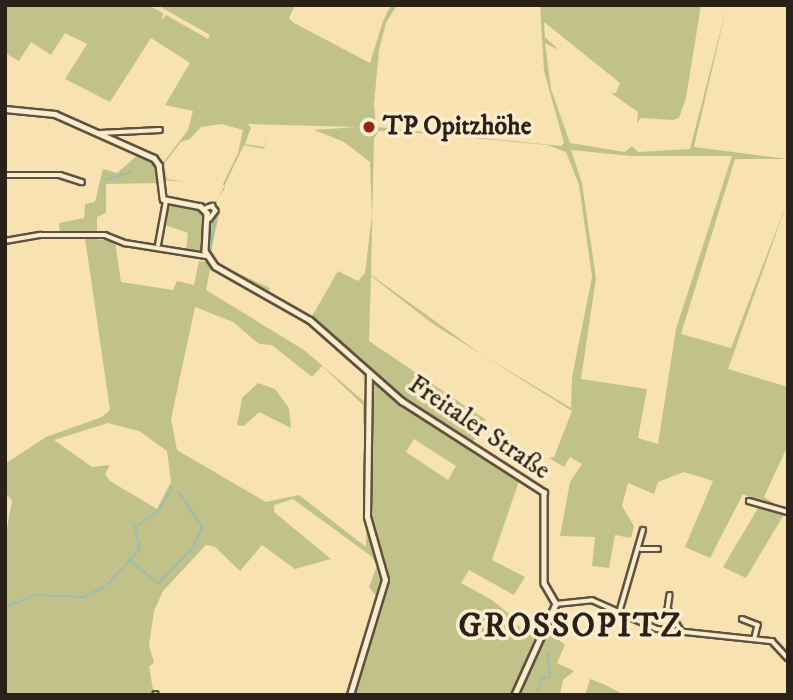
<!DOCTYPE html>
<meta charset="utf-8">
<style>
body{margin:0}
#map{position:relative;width:793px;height:700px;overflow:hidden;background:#f8e2b1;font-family:"IM FELL DW Pica",serif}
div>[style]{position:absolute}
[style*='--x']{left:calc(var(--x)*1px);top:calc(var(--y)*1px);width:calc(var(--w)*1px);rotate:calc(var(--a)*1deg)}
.green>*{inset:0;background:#c0c289}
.stream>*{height:2px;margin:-1px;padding:0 1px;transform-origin:1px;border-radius:1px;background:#9dbeab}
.roads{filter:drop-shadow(2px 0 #5e523e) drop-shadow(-2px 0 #5e523e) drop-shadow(0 2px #5e523e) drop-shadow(0 -2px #5e523e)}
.minor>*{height:3.5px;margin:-1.75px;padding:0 1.75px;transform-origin:1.75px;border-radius:1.75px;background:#faeccc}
.tertiary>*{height:4.5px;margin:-2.25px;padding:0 2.25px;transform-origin:2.25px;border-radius:2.25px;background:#faeccc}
.dots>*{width:19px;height:19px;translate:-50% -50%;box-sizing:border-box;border:4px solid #faeccc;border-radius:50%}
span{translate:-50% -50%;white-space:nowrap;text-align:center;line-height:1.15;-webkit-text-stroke:7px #faeccc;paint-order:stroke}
.poi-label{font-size:26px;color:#2a2218;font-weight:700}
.left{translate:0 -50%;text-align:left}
.street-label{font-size:26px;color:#2a2218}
.district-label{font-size:33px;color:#2a2218;font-weight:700;letter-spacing:2px}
.frame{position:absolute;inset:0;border:7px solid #2a2218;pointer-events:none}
</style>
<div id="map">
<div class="green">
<i style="clip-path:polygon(evenodd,5px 5px,148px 5px,163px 13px,162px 21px,166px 15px,208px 39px,210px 35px,157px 5px,295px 5px,289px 18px,294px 23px,370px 63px,383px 21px,391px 5px,397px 5px,386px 23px,379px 50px,374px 104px,376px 127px,561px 146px,564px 143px,544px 71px,540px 5px,701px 5px,686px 98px,679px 118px,673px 120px,641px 118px,637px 123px,638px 112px,611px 93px,616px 93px,620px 83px,544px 22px,545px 37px,559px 50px,545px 43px,551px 89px,570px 143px,625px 152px,632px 146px,638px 152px,690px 149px,727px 5px,694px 147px,788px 159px,735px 159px,681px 334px,731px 348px,788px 200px,728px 369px,788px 387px,788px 445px,764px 497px,786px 511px,746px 578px,723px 567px,761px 503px,743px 494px,710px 558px,685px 547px,713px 481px,684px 472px,658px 482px,654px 494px,628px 483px,622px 506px,634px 526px,631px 538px,615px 535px,609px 568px,592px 566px,595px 537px,560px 536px,570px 482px,582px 464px,570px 457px,564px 467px,549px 458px,554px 457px,572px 411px,433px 324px,371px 276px,369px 341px,486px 420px,469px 449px,520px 478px,492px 560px,525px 577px,514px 595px,469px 570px,461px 583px,492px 600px,515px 619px,514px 623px,542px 642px,548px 631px,565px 645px,557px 663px,574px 671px,563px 680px,560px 695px,348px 695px,379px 600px,369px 587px,377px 566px,371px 556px,293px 499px,274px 505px,274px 512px,331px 559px,295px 569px,262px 545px,240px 571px,215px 547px,206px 545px,163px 591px,154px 611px,149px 646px,154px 662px,149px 667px,154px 695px,5px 695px,5px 539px,12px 500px,5px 493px,5px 464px,46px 437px,102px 417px,110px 410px,85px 238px,115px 241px,121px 282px,173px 290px,177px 281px,194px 285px,199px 261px,214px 263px,207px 249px,211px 222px,219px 215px,214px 205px,225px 188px,223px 184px,238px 153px,243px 130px,222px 124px,201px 127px,190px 139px,181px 142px,164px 164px,167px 179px,187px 182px,164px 180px,163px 163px,188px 130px,193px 111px,165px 105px,190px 63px,151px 38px,110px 102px,65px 79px,87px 44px,65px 33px,51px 55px,31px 42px,19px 61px,5px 53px,5px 5px,248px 124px,357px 127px,314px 130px,344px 142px,370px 162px,372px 215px,365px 273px,358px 281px,338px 271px,311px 318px,268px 293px,270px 288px,220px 265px,210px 255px,219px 215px,216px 203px,244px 145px,264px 149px,268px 128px,264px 147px,245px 144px,251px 128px,248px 124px,5px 5px,396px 131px,547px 145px,566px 152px,579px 185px,592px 277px,572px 377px,571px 408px,481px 354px,371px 275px,374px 138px,379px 131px,396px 131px,5px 5px,571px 150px,631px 156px,732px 156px,676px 329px,658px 444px,638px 438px,647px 389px,581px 379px,596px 278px,582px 183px,571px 150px,5px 5px,210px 269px,291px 312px,338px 347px,363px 374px,367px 404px,304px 350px,206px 290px,210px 269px,5px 5px,195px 307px,233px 322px,259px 344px,272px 345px,312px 377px,322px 366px,363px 405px,363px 423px,368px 429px,366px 547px,299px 495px,266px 502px,177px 450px,171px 419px,195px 307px,5px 5px,108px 423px,139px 431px,167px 451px,171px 482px,157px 509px,110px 481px,105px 474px,110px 465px,92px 467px,54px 440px,108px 423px,5px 5px,414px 439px,456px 466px,448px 480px,406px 452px,414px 439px)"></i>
<i style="clip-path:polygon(139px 154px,154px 163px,157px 183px,106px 184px,106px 213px,97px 217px,97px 233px,60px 232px,59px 223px,84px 218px,85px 204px,95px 202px,103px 169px,117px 173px)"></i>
<i style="clip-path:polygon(170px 204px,195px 207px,204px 214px,206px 235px,200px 253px,186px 251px,188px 233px,165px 225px)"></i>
<i style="clip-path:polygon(258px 383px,275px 389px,289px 408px,291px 428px,259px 412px,244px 426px,237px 425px,242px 398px)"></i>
<i style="clip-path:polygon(590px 679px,603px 684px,625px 695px,585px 695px)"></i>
</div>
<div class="stream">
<i style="--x:105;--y:180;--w:27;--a:-17"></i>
<i style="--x:210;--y:255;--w:33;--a:-83"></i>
<i style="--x:215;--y:262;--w:37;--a:29"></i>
<i style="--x:138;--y:525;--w:24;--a:-35"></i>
<i style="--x:158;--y:511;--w:27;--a:-59"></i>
<i style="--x:128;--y:560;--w:39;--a:37"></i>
<i style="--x:159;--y:583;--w:51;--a:-46.6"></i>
<i style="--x:194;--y:546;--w:21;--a:-67"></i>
<i style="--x:202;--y:527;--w:43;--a:-123.7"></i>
<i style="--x:107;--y:585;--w:49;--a:-47.5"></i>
<i style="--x:140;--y:549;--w:27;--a:-103"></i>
<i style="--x:5;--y:607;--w:33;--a:-21"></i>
<i style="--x:36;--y:595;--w:48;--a:2.4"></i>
<i style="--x:84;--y:597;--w:22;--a:-27"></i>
<i style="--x:536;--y:695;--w:17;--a:-73"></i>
<i style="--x:541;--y:679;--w:9;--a:-13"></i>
<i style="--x:550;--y:677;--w:25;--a:-95"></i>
</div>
<div class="roads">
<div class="minor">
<i style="--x:100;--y:133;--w:60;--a:-2.9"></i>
<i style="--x:5;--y:175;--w:55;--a:0"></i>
<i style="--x:60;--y:175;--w:23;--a:18"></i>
<i style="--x:204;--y:209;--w:9;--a:-21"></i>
<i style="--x:212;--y:206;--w:6;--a:51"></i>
<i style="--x:216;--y:211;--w:10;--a:127"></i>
<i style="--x:5;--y:241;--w:36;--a:-10"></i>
<i style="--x:40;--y:235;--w:65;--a:0"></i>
<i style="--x:105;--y:235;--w:22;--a:22"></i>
<i style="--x:125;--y:243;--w:82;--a:9.1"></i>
<i style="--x:158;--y:245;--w:45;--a:-79.7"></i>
<i style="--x:749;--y:501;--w:41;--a:15.8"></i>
<i style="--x:641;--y:549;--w:17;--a:0"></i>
<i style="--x:670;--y:595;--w:14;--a:98"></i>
<i style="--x:668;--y:609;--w:27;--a:59"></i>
<i style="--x:556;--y:604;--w:36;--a:-6"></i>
<i style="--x:592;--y:600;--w:71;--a:24"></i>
<i style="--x:657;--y:629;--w:116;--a:6"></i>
<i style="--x:772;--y:641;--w:23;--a:47"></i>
<i style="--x:619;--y:613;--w:86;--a:-73.9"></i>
<i style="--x:742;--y:619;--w:17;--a:21"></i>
<i style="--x:758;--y:625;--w:13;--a:103"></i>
<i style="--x:156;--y:694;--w:1;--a:90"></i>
</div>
<div class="tertiary">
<i style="--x:5;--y:109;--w:50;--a:5.7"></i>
<i style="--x:55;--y:114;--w:108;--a:24"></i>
<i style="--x:154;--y:158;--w:9;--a:54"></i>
<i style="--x:159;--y:165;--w:34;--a:83"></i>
<i style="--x:163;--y:199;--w:38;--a:11"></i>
<i style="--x:200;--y:206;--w:10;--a:45"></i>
<i style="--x:207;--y:213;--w:38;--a:93"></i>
<i style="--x:205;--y:251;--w:18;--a:56"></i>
<i style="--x:215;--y:266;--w:109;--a:29.6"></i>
<i style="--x:310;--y:320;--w:123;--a:41.4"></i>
<i style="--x:402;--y:401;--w:169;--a:32.7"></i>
<i style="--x:544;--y:492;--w:91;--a:90"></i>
<i style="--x:544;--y:583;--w:24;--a:60"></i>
<i style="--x:556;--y:604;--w:100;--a:114.3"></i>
<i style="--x:350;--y:695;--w:120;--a:-73.1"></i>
<i style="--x:385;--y:580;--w:66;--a:-105.9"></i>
<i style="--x:367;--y:517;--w:143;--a:-89.2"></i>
</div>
</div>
<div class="dots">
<i style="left:369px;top:127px;background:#8f2418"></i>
</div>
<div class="poi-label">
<span class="left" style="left:383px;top:127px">TP Opitzhöhe</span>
</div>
<div class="street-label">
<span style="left:479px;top:428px;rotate:34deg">Freitaler Straße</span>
</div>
<div class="district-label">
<span style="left:571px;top:627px">GROSSOPITZ</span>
</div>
<div class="frame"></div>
</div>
